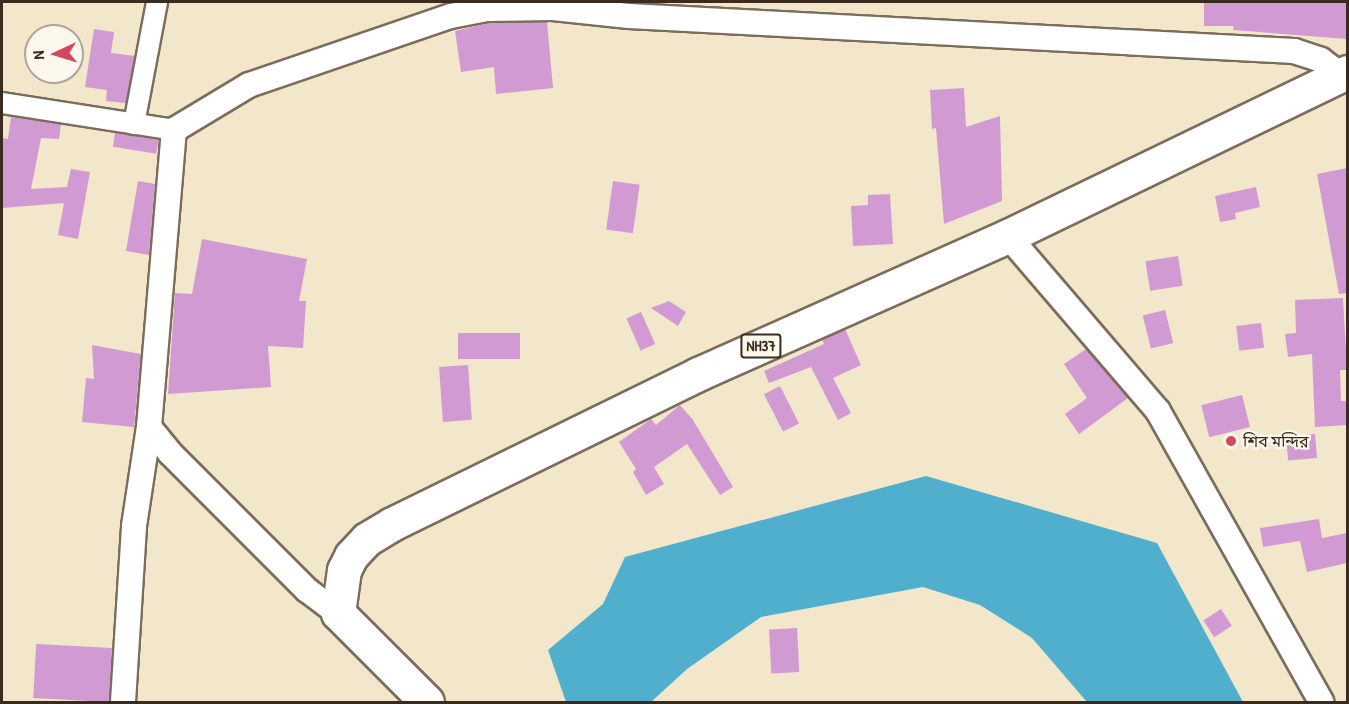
<!DOCTYPE html>
<meta charset="utf-8">
<style>
body{margin:0}
#map{position:relative;width:1349px;height:704px;overflow:hidden;background:#f2e6cb;font-family:"Patrick Hand","Noto Sans Bengali",sans-serif}
div>[style]{position:absolute}
[style*='--x']{left:calc(var(--x)*1px);top:calc(var(--y)*1px);width:calc(var(--w)*1px);rotate:calc(var(--a)*1deg)}
.water>*{inset:0;background:#4fafcd}
.building>*{inset:0;background:#d19ad2;transform-origin:0 0}
.roads{filter:drop-shadow(2px 0 #7b6c5b) drop-shadow(-2px 0 #7b6c5b) drop-shadow(0 2px #7b6c5b) drop-shadow(0 -2px #7b6c5b)}
.minor>*{height:20px;margin:-10px;padding:0 10px;transform-origin:10px;border-radius:10px;background:#fff}
.tertiary>*{height:24px;margin:-12px;padding:0 12px;transform-origin:12px;border-radius:12px;background:#fff}
.trunk>*{height:33px;margin:-16.5px;padding:0 16.5px;transform-origin:16.5px;border-radius:16.5px;background:#fff}
.dots>*{width:16px;height:16px;translate:-50% -50%;box-sizing:border-box;border:3px solid #fbf7ec;border-radius:50%}
span{translate:-50% -50%;white-space:nowrap;text-align:center;line-height:1.15;-webkit-text-stroke:4.5px #fbf7ec;paint-order:stroke}
.shield-label span{padding:2px 4px;background:#fbf7ec;border:2px solid;border-radius:4px;-webkit-text-stroke-width:0}
.shield-label{font-size:15px;color:#3b2a1e;font-weight:700}
.poi-label{font-size:16px;color:#3b2a1e}
.left{translate:0 -50%;text-align:left}
.frame{position:absolute;inset:0;border:3px solid #3b2a1e;pointer-events:none}
.north{position:absolute;left:24px;top:24px;width:60px;height:60px;box-sizing:border-box;background:#fbf7ec;border:2px solid #aea59a;border-radius:50%;rotate:266deg;font-size:16px;font-weight:700;line-height:24px;text-align:center;color:#3b2a1e}
.north::after{content:'';display:block;margin:auto;width:21px;height:27px;background:#d1495b;clip-path:polygon(50% 0,100% 100%,50% 72%,0 100%)}
</style>
<div id="map">
<div class="water">
<i style="clip-path:polygon(926px 476px,1157px 543px,1243px 702px,1087px 702px,1032px 638px,980px 605px,923px 587px,761px 617px,687px 669px,651px 702px,566px 702px,548px 650px,603px 604px,625px 557px)"></i>
</div>
<div class="building">
<i style="clip-path:polygon(1204px 2px,1347px 2px,1347px 39px,1233px 30px,1234px 26px,1204px 26px)"></i>
<i style="clip-path:polygon(547px 22px,553px 88px,496px 94px,494px 67px,461px 72px,455px 31px,489px 23px)"></i>
<i style="clip-path:polygon(94px 29px,114px 32px,111px 53px,135px 56px,126px 103px,106px 101px,107px 90px,85px 87px)"></i>
<i style="clip-path:polygon(964px 88px,966px 127px,1000px 116px,1002px 201px,944px 224px,936px 128px,932px 129px,930px 90px)"></i>
<i style="clip-path:polygon(11px 117px,61px 124px,59px 139px,41px 138px,31px 189px,67px 187px,71px 169px,90px 172px,78px 239px,58px 235px,64px 203px,2px 208px,2px 138px,8px 139px)"></i>
<i style="left:115px;top:133px;width:44px;height:14px;rotate:9deg"></i>
<i style="clip-path:polygon(1347px 168px,1347px 293px,1339px 294px,1317px 174px)"></i>
<i style="clip-path:polygon(138px 181px,155px 184px,149px 255px,126px 251px)"></i>
<i style="left:613px;top:181px;width:27px;height:49px;rotate:8deg"></i>
<i style="clip-path:polygon(1256px 187px,1260px 207px,1235px 213px,1236px 219px,1220px 222px,1215px 196px)"></i>
<i style="clip-path:polygon(890px 194px,893px 244px,853px 246px,851px 206px,868px 205px,868px 195px)"></i>
<i style="clip-path:polygon(202px 239px,307px 259px,299px 301px,306px 301px,303px 348px,268px 346px,271px 387px,168px 394px,175px 293px,192px 294px)"></i>
<i style="left:1178px;top:256px;width:30px;height:33px;rotate:81deg"></i>
<i style="clip-path:polygon(1343px 298px,1347px 370px,1340px 370px,1341px 401px,1347px 401px,1347px 425px,1315px 427px,1312px 354px,1288px 357px,1285px 334px,1296px 333px,1295px 300px)"></i>
<i style="clip-path:polygon(669px 301px,686px 312px,678px 326px,651px 308px)"></i>
<i style="left:1165px;top:310px;width:34px;height:23px;rotate:76deg"></i>
<i style="left:641px;top:312px;width:35px;height:16px;rotate:66deg"></i>
<i style="left:1261px;top:323px;width:25px;height:25px;rotate:83deg"></i>
<i style="clip-path:polygon(845px 329px,861px 365px,833px 378px,851px 413px,838px 420px,811px 367px,769px 383px,764px 371px,824px 344px,822px 339px)"></i>
<i style="left:458px;top:333px;width:62px;height:26px"></i>
<i style="clip-path:polygon(92px 345px,141px 354px,134px 427px,82px 422px,86px 378px,94px 379px)"></i>
<i style="clip-path:polygon(1086px 349px,1128px 398px,1079px 434px,1065px 414px,1087px 398px,1064px 364px)"></i>
<i style="left:468px;top:365px;width:55px;height:29px;rotate:86deg"></i>
<i style="left:780px;top:386px;width:42px;height:18px;rotate:63deg"></i>
<i style="left:1242px;top:395px;width:33px;height:42px;rotate:76deg"></i>
<i style="clip-path:polygon(680px 405px,693px 420px,733px 487px,720px 495px,687px 444px,654px 467px,664px 484px,646px 495px,633px 472px,636px 469px,619px 442px,651px 419px,656px 425px)"></i>
<i style="left:1315px;top:434px;width:24px;height:29px;rotate:85deg"></i>
<i style="clip-path:polygon(1319px 519px,1322px 538px,1347px 533px,1347px 563px,1307px 572px,1300px 541px,1263px 547px,1260px 528px)"></i>
<i style="left:1221px;top:609px;width:20px;height:21px;rotate:57deg"></i>
<i style="left:797px;top:628px;width:44px;height:28px;rotate:87deg"></i>
<i style="left:112px;top:648px;width:54px;height:76px;rotate:93deg"></i>
</div>
<div class="roads">
<div class="minor">
<i style="--x:2;--y:103;--w:174;--a:8.9"></i>
<i style="--x:134;--y:124;--w:124;--a:-79.3"></i>
</div>
<div class="tertiary">
<i style="--x:1008;--y:236;--w:230;--a:49.4"></i>
<i style="--x:1158;--y:411;--w:334;--a:60.7"></i>
<i style="--x:149;--y:427;--w:33;--a:51"></i>
<i style="--x:170;--y:453;--w:194;--a:45"></i>
<i style="--x:307;--y:590;--w:39;--a:37"></i>
<i style="--x:123;--y:702;--w:176;--a:-86.4"></i>
<i style="--x:134;--y:526;--w:100;--a:-81.4"></i>
<i style="--x:149;--y:427;--w:298;--a:-85.2"></i>
<i style="--x:174;--y:130;--w:87;--a:-31"></i>
<i style="--x:249;--y:85;--w:213;--a:-18.9"></i>
<i style="--x:451;--y:16;--w:38;--a:-11"></i>
<i style="--x:488;--y:9;--w:65;--a:-0.9"></i>
<i style="--x:553;--y:8;--w:76;--a:6"></i>
<i style="--x:629;--y:16;--w:666;--a:3.01"></i>
<i style="--x:1294;--y:51;--w:28;--a:18"></i>
<i style="--x:1321;--y:60;--w:25;--a:37"></i>
</div>
<div class="trunk">
<i style="--x:427;--y:702;--w:126;--a:-135"></i>
<i style="--x:338;--y:613;--w:43;--a:-82.1"></i>
<i style="--x:344;--y:570;--w:16;--a:-63"></i>
<i style="--x:351;--y:556;--w:23;--a:-47"></i>
<i style="--x:367;--y:539;--w:29;--a:-31"></i>
<i style="--x:392;--y:524;--w:341;--a:-26.1"></i>
<i style="--x:698;--y:374;--w:339;--a:-24"></i>
<i style="--x:1008;--y:236;--w:377;--a:-25.8"></i>
</div>
</div>
<div class="dots">
<i style="left:1231px;top:441px;background:#d1495b"></i>
</div>
<div class="shield-label">
<span style="left:761px;top:346px">NH37</span>
</div>
<div class="poi-label">
<span class="left" style="left:1243px;top:441px">শিব মন্দির</span>
</div>
<div class="frame"></div>
<div class="north">N</div>
</div>
